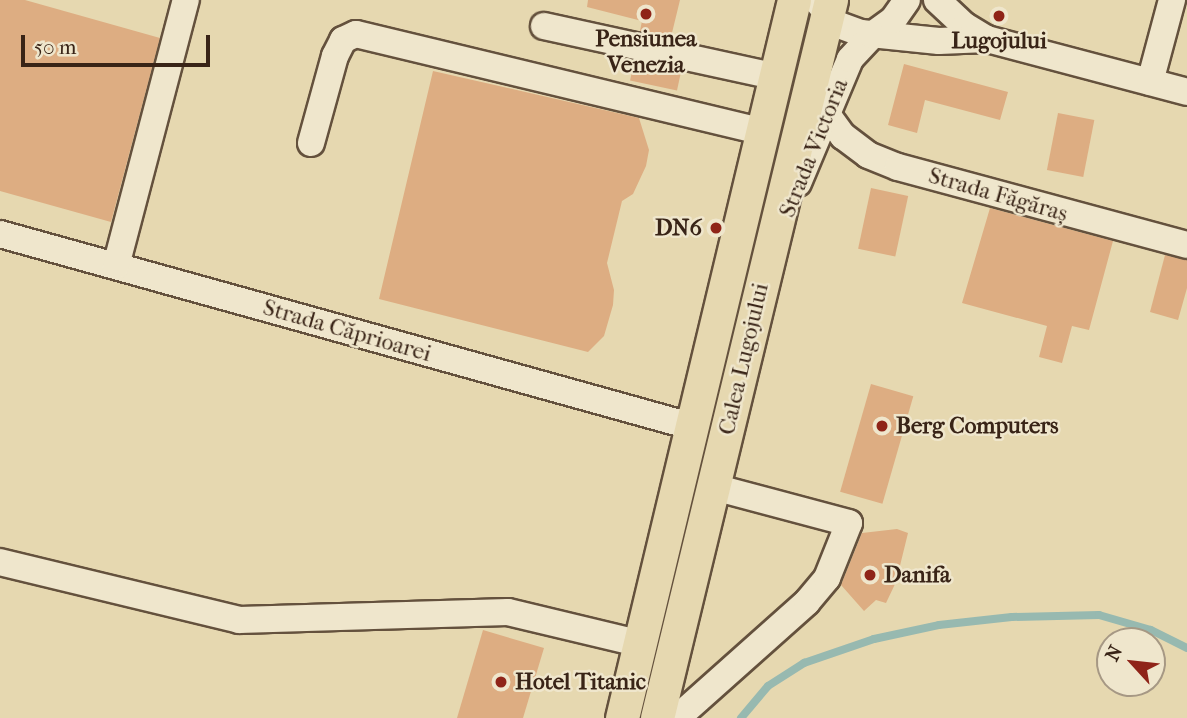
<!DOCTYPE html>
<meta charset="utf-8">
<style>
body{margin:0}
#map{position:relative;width:1187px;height:718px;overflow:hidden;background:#e6d8b0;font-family:"IM FELL French Canon",serif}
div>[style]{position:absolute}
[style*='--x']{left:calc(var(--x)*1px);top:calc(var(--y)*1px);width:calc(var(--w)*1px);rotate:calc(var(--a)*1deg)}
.stream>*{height:8px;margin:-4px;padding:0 4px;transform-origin:4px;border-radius:4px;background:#97b9b0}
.building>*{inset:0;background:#ddad82;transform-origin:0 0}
.roads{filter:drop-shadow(2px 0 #64513d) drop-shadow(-2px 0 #64513d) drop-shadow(0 2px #64513d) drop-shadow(0 -2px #64513d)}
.minor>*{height:26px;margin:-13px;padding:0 13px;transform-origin:13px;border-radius:13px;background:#efe6cc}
.major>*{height:33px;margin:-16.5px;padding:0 16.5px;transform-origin:16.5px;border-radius:16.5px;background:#e6d8b0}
.dots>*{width:19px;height:19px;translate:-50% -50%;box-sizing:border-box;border:4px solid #efe6cc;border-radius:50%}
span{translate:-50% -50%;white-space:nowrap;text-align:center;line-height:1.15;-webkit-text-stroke:5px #efe6cc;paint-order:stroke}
.poi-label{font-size:23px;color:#392417;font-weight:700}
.right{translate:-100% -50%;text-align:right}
.left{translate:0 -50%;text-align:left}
.street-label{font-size:23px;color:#392417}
.north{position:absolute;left:1096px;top:627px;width:70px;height:70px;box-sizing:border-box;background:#efe6cc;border:2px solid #a69884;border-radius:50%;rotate:297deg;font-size:19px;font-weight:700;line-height:28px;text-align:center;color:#392417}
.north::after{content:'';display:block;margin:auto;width:24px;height:32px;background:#8f2418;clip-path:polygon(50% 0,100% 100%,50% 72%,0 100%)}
.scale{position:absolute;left:21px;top:35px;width:189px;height:32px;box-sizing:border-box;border:4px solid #392417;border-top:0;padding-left:9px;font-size:21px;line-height:24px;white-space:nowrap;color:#392417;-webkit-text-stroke:5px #efe6cc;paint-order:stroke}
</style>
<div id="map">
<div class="stream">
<i style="--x:741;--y:718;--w:42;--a:-49.8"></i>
<i style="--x:768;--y:686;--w:43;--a:-32.6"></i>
<i style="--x:804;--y:663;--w:74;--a:-18.9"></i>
<i style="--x:874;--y:639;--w:66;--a:-12.2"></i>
<i style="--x:939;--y:625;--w:73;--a:-6.3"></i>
<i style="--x:1012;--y:617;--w:87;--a:-1.3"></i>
<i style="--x:1099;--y:615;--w:54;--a:16.1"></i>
<i style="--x:1151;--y:630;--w:40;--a:26.6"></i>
</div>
<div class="building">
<i style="clip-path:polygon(0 0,25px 0,160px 38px,111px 222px,0 191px)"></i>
<i style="clip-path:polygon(588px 0,680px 0,671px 37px,640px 31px,642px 21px,587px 7px)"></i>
<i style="left:634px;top:62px;width:48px;height:19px;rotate:12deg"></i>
<i style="clip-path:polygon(904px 64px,1008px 92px,1000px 120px,925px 100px,917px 133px,888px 125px)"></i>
<i style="clip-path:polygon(433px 71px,639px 118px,649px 150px,646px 166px,633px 194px,622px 201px,607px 263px,614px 290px,613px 305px,604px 336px,588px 352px,379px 299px)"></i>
<i style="left:1058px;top:113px;width:37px;height:58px;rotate:11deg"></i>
<i style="left:871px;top:188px;width:38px;height:62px;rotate:12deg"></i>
<i style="clip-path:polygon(990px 208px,1113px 241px,1089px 330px,1072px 326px,1062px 363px,1039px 357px,1047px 326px,962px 303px)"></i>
<i style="clip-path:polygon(1165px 255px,1187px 260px,1187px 288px,1178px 320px,1150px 312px)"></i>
<i style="left:871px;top:384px;width:44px;height:112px;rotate:16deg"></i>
<i style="clip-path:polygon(897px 529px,908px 533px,896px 582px,886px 603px,876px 600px,864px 611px,841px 585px,862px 533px)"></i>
<i style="clip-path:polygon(483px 630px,544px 648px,523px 718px,457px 718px)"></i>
</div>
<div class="roads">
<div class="minor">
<i style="--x:937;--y:0;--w:38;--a:43"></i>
<i style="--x:965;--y:26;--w:26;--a:31"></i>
<i style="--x:987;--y:39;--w:207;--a:14.8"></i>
<i style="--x:817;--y:1;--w:30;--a:50"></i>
<i style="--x:836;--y:24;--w:27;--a:20"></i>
<i style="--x:861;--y:33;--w:78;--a:5.9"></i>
<i style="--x:939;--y:41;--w:48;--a:-2.4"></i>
<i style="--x:544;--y:26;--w:235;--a:12.3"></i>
<i style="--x:1150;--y:82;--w:85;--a:-75"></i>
<i style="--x:826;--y:113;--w:29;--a:54"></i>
<i style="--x:843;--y:136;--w:31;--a:37"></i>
<i style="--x:868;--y:155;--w:32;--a:22"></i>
<i style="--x:898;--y:167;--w:299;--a:15.1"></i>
<i style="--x:311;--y:143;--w:90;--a:-74.6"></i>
<i style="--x:335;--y:56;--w:18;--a:-63"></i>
<i style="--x:343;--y:40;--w:14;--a:-25"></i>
<i style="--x:356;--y:34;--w:416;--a:13.5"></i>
<i style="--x:798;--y:183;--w:134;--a:-67.2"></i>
<i style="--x:850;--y:59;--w:33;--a:-47"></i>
<i style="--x:872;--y:35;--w:26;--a:-36"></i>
<i style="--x:893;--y:20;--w:24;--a:-55"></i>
<i style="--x:0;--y:234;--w:720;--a:15.54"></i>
<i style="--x:116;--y:266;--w:275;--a:-75.3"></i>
<i style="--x:0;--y:562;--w:246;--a:13.6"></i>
<i style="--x:239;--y:620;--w:269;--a:-1.7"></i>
<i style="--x:508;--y:612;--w:137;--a:13.5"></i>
<i style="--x:677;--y:718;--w:174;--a:-41.7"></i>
<i style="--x:807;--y:602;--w:31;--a:-50"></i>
<i style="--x:827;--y:578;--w:59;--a:-68.2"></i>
<i style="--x:849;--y:523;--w:140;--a:-165.1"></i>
</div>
<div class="major">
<i style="--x:622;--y:718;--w:738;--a:-76.53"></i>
<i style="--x:657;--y:718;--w:739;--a:-76.38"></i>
</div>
</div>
<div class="dots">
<i style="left:646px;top:14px;background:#8f2418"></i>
<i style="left:999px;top:16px;background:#8f2418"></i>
<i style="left:716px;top:228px;background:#8f2418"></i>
<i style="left:882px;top:426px;background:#8f2418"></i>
<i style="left:870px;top:575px;background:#8f2418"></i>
<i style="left:501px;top:682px;background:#8f2418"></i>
</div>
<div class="poi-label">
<span style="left:646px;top:52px">Pensiunea<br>Venezia</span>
<span style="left:999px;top:41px">Lugojului</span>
<span class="right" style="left:702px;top:228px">DN6</span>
<span class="left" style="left:896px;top:426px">Berg Computers</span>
<span class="left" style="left:884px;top:575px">Danifa</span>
<span class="left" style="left:515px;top:682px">Hotel Titanic</span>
</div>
<div class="street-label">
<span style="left:814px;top:148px;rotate:-68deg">Strada Victoria</span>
<span style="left:998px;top:195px;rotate:16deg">Strada Făgăraș</span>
<span style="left:347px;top:331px;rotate:16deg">Strada Căprioarei</span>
<span style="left:744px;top:359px;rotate:-77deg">Calea Lugojului</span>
</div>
<div class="north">N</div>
<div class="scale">50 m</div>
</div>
